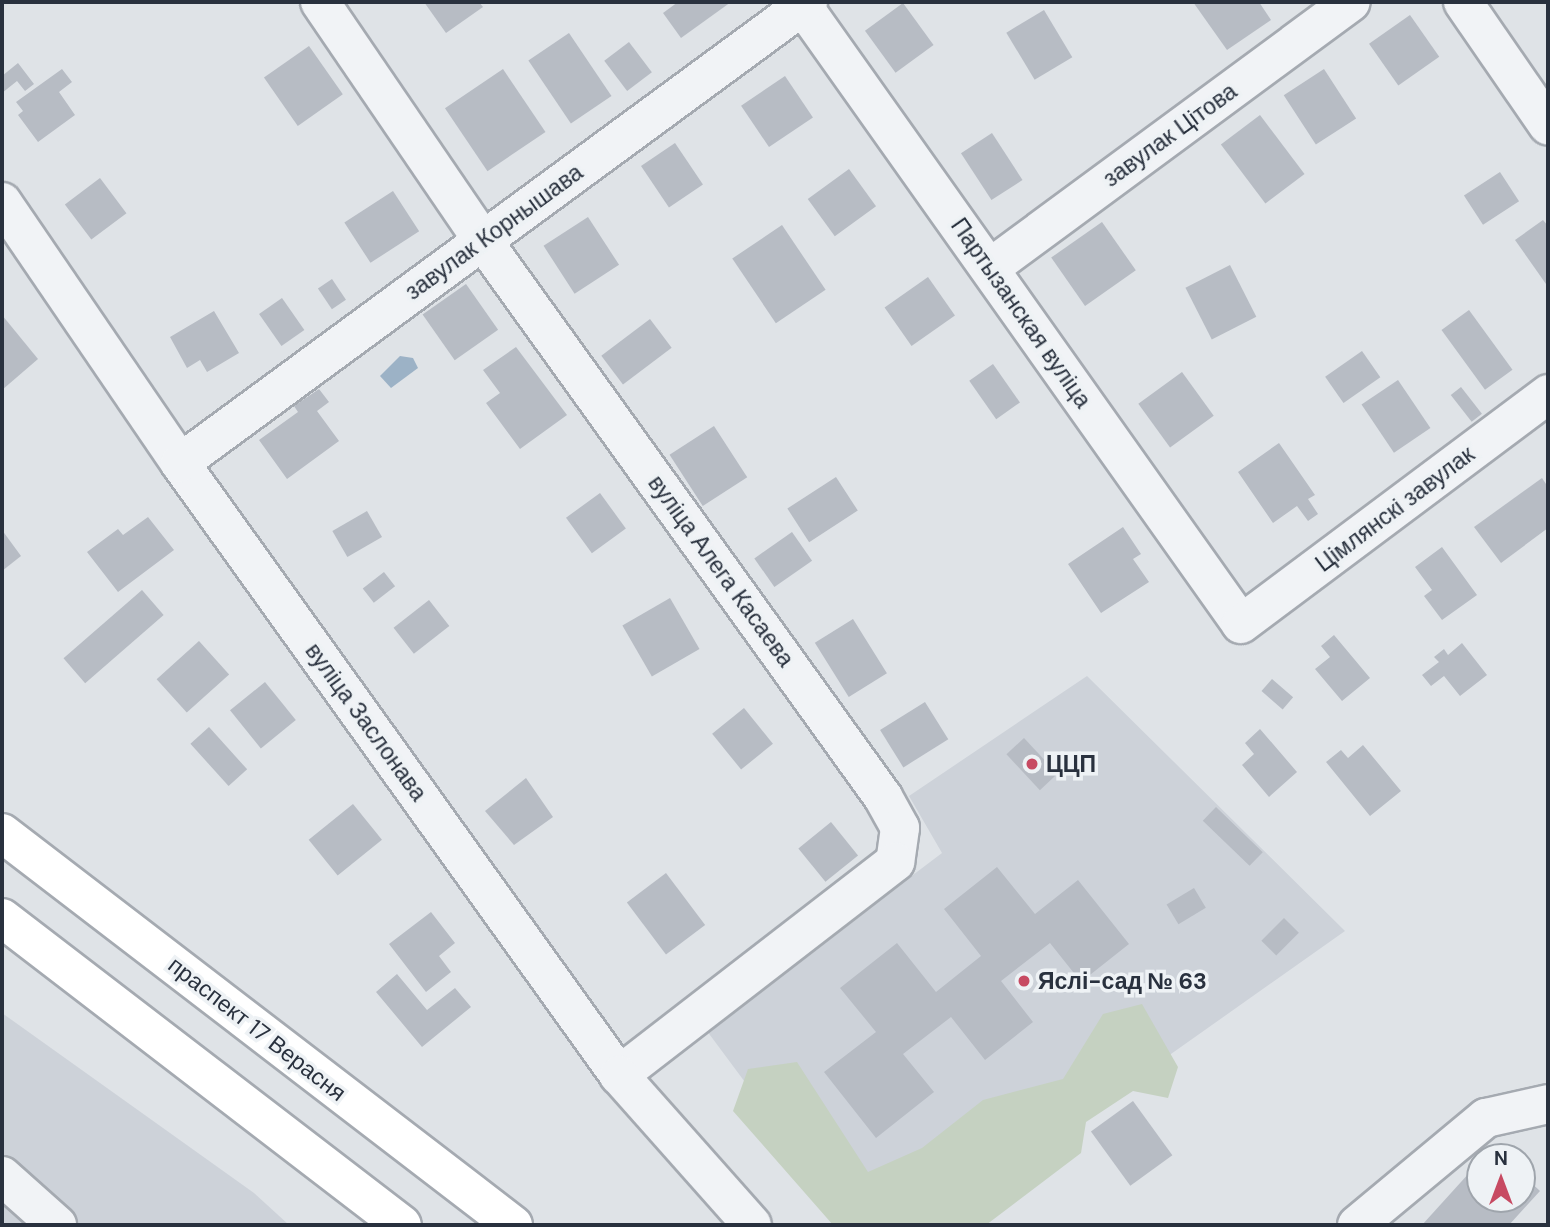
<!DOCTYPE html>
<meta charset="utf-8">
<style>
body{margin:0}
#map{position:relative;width:1550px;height:1227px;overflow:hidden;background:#dfe3e7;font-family:"DM Sans",sans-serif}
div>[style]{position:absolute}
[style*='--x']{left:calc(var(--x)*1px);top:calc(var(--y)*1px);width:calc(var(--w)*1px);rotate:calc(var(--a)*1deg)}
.built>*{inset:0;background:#cdd2d9}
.green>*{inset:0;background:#c5d1c1}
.water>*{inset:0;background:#9cb2c6}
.building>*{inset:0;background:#b7bcc4;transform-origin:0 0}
.roads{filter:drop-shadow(2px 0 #a5aab1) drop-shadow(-2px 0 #a5aab1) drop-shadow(0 2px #a5aab1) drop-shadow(0 -2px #a5aab1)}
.minor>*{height:38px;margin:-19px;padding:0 19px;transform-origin:19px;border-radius:19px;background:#f1f3f6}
.major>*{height:38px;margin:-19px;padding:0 19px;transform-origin:19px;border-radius:19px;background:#fff}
.dots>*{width:19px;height:19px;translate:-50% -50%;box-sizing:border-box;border:4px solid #eef2f5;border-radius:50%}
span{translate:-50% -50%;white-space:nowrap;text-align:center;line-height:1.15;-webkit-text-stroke:7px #eef2f5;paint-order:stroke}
.street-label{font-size:23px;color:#29313e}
.poi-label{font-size:23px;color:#29313e;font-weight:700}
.left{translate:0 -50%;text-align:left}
.frame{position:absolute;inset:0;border:4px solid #29313e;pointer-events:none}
.north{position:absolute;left:1466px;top:1143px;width:70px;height:70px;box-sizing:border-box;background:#eef2f5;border:2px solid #9fa5ac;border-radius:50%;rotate:0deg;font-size:19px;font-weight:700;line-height:28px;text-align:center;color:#29313e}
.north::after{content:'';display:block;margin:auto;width:24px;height:32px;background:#c74a62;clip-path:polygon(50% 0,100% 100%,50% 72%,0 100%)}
</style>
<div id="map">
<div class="built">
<i style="clip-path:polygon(1087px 676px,1345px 931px,929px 1225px,851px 1225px,707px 1031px,942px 853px,909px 796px)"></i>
<i style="clip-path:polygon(2px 1013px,254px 1193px,289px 1225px,2px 1225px)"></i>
</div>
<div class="green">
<i style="clip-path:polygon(1142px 1004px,1178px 1067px,1168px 1098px,1133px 1091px,1086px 1122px,1081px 1153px,986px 1225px,833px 1225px,733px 1111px,748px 1069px,797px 1062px,868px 1172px,922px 1148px,983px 1100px,1063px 1079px,1103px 1014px)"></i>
</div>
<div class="water">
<i style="clip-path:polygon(400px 356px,413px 358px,418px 368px,391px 388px,380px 376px)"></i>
</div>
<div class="building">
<i style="clip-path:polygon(424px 2px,479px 2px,483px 7px,446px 33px)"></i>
<i style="clip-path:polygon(678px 2px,731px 2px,681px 38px,663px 13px)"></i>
<i style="clip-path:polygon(1193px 2px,1259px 2px,1271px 20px,1227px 50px)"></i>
<i style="left:903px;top:3px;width:52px;height:47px;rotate:54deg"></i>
<i style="left:1044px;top:10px;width:55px;height:44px;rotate:59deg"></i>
<i style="left:1410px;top:15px;width:51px;height:50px;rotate:55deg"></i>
<i style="left:569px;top:33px;width:76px;height:49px;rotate:56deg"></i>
<i style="left:629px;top:42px;width:38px;height:31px;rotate:53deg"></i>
<i style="left:309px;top:46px;width:59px;height:55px;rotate:55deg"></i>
<i style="clip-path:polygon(18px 63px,34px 84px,25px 91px,17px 81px,2px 93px,2px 76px)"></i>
<i style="clip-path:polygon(62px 69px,72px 82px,59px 92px,75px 115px,38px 142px,18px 115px,23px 111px,16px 102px)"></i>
<i style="left:503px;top:69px;width:76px;height:70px;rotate:56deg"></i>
<i style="left:1324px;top:69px;width:59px;height:48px;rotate:57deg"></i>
<i style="left:785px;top:76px;width:50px;height:53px;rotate:56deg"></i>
<i style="left:1260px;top:115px;width:74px;height:49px;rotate:53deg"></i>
<i style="left:992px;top:133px;width:56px;height:37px;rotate:57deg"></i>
<i style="left:675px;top:143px;width:50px;height:41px;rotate:56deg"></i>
<i style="left:849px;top:169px;width:46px;height:51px;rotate:54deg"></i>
<i style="left:1500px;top:172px;width:35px;height:43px;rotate:57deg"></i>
<i style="left:100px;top:178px;width:44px;height:44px;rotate:53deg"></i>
<i style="left:393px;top:191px;width:48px;height:58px;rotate:57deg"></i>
<i style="left:588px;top:217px;width:57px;height:53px;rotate:57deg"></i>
<i style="clip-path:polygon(1543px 220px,1548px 226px,1546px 284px,1515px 240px)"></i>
<i style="left:1102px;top:222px;width:59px;height:62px;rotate:55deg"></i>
<i style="left:782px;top:225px;width:78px;height:60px;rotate:56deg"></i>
<i style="left:1230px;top:265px;width:58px;height:50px;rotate:63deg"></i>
<i style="left:928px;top:277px;width:47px;height:53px;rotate:55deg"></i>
<i style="left:332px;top:279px;width:25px;height:17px;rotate:56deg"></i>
<i style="left:466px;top:284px;width:56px;height:53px;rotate:55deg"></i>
<i style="left:282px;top:298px;width:39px;height:28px;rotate:55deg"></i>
<i style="left:1469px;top:310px;width:74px;height:34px;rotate:54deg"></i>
<i style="clip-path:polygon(214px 311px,239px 353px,207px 372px,200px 360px,187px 368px,170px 337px)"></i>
<i style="clip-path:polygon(2px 315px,38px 359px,2px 390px)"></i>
<i style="left:650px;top:319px;width:36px;height:61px;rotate:53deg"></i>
<i style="clip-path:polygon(516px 347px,567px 415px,520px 449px,486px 403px,500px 393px,483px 370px)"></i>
<i style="left:1362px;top:351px;width:32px;height:45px;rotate:55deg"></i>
<i style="left:993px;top:364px;width:47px;height:29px;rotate:55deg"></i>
<i style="left:1182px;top:372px;width:54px;height:54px;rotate:54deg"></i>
<i style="left:1398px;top:380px;width:58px;height:44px;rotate:56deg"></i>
<i style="left:1461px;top:387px;width:34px;height:13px;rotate:52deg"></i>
<i style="clip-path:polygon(319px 389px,329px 402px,317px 411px,339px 441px,287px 479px,259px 440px,298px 412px,294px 406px)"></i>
<i style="left:714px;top:426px;width:61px;height:53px;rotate:57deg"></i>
<i style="clip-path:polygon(1279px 443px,1315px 495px,1308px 499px,1318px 514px,1308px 521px,1297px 506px,1273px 523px,1238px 472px)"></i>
<i style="left:836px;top:477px;width:40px;height:58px;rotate:57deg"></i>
<i style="clip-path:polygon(1542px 478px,1548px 487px,1548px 528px,1501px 563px,1474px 527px)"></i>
<i style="left:600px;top:493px;width:44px;height:42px;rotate:54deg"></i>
<i style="left:367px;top:511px;width:30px;height:40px;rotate:60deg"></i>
<i style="clip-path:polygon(148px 517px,174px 550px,118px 592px,87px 552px,118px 529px,123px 535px)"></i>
<i style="clip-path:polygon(1123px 527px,1141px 554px,1133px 559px,1149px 582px,1101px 613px,1068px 564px)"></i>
<i style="clip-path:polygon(2px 530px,21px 556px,2px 571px)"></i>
<i style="left:792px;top:532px;width:35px;height:46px;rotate:55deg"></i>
<i style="clip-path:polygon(1442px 547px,1477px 595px,1442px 620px,1424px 596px,1432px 590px,1415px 567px)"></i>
<i style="left:384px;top:572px;width:18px;height:27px;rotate:52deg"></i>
<i style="left:142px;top:590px;width:33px;height:104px;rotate:49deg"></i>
<i style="left:670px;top:598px;width:59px;height:55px;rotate:60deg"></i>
<i style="left:429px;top:600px;width:33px;height:45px;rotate:52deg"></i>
<i style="left:853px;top:619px;width:64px;height:45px;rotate:58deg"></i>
<i style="clip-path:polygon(1334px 635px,1370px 678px,1342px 701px,1315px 669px,1330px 657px,1321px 646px)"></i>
<i style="left:199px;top:641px;width:45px;height:57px;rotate:48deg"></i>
<i style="clip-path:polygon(1462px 643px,1487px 675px,1460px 696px,1444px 676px,1431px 686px,1422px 675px,1439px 662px,1434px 657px,1444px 649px,1448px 655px)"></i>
<i style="left:1272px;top:679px;width:28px;height:16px;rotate:41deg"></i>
<i style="left:265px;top:682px;width:49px;height:45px;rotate:51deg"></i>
<i style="left:925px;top:702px;width:44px;height:53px;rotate:58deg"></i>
<i style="left:744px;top:708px;width:46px;height:41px;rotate:51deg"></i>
<i style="left:209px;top:727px;width:57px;height:25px;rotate:48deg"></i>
<i style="clip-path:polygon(1260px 729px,1297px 772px,1269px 797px,1242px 765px,1254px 754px,1245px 743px)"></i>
<i style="left:1024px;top:738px;width:49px;height:24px;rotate:47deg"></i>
<i style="clip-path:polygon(1363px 745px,1401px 791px,1370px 816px,1326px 762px,1341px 750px,1348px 758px)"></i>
<i style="clip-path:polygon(526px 778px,553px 817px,514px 845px,485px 811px)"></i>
<i style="left:353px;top:804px;width:46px;height:57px;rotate:51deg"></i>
<i style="left:1216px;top:807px;width:65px;height:19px;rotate:44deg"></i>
<i style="left:831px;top:822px;width:43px;height:42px;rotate:51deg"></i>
<i style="clip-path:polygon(997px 867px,1035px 914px,1078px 880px,1129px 944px,1081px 982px,1050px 943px,1001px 981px,1033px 1022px,985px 1060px,951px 1017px,903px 1054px,934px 1092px,876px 1138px,824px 1072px,876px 1032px,840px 988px,897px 943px,936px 992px,981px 956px,944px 909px)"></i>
<i style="left:666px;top:873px;width:65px;height:49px;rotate:53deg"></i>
<i style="left:1194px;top:888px;width:23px;height:32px;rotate:59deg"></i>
<i style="clip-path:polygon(431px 912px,455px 943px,439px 956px,451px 972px,426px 992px,389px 944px)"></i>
<i style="left:1284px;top:918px;width:21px;height:32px;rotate:45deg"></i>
<i style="clip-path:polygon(397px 974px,427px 1010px,455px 988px,471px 1007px,422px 1047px,376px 992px)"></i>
<i style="left:1133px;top:1101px;width:67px;height:52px;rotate:54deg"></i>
<i style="clip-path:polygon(1492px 1148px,1502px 1157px,1484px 1157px)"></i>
<i style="clip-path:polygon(1480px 1161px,1480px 1199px,1522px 1199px,1522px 1174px,1540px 1191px,1509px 1225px,1422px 1225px)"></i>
</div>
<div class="roads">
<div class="minor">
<i style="--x:320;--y:2;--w:289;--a:55.7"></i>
<i style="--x:483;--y:241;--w:685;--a:54.27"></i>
<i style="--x:883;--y:797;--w:35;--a:61"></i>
<i style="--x:900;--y:828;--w:34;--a:98"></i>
<i style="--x:895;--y:862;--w:349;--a:142.3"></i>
<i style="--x:800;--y:2;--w:762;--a:54.66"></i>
<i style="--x:1241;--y:624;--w:384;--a:-36.8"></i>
<i style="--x:1463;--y:2;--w:150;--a:55.4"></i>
<i style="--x:2;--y:202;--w:316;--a:55.7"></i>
<i style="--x:180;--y:463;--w:753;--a:54.35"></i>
<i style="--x:619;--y:1075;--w:200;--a:48.4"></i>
<i style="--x:990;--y:268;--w:448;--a:-36.4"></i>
<i style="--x:180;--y:463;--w:779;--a:-36.28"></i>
<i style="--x:2;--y:1176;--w:74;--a:41.7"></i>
<i style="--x:1357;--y:1225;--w:168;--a:-39.7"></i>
<i style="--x:1486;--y:1118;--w:64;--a:-12.7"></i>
</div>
<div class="major">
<i style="--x:2;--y:833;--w:644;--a:37.49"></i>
<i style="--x:2;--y:918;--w:504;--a:37.51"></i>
</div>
</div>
<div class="dots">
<i style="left:1032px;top:764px;background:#c74a62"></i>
<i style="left:1024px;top:981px;background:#c74a62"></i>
</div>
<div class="street-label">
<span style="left:1170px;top:135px;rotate:-36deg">завулак Цітова</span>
<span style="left:494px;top:232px;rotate:-36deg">завулак Корнышава</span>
<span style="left:1021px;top:313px;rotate:55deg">Партызанская вуліца</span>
<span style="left:1395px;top:509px;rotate:-37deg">Цімлянскі завулак</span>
<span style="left:721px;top:571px;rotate:54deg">вуліца Алега Касаева</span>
<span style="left:366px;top:722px;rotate:54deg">вуліца Заслонава</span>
<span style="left:257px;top:1029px;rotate:38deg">праспект 17 Верасня</span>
</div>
<div class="poi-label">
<span class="left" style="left:1046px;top:764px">ЦЦП</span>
<span class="left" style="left:1038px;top:981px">Яслі-сад № 63</span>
</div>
<div class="frame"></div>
<div class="north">N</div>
</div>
